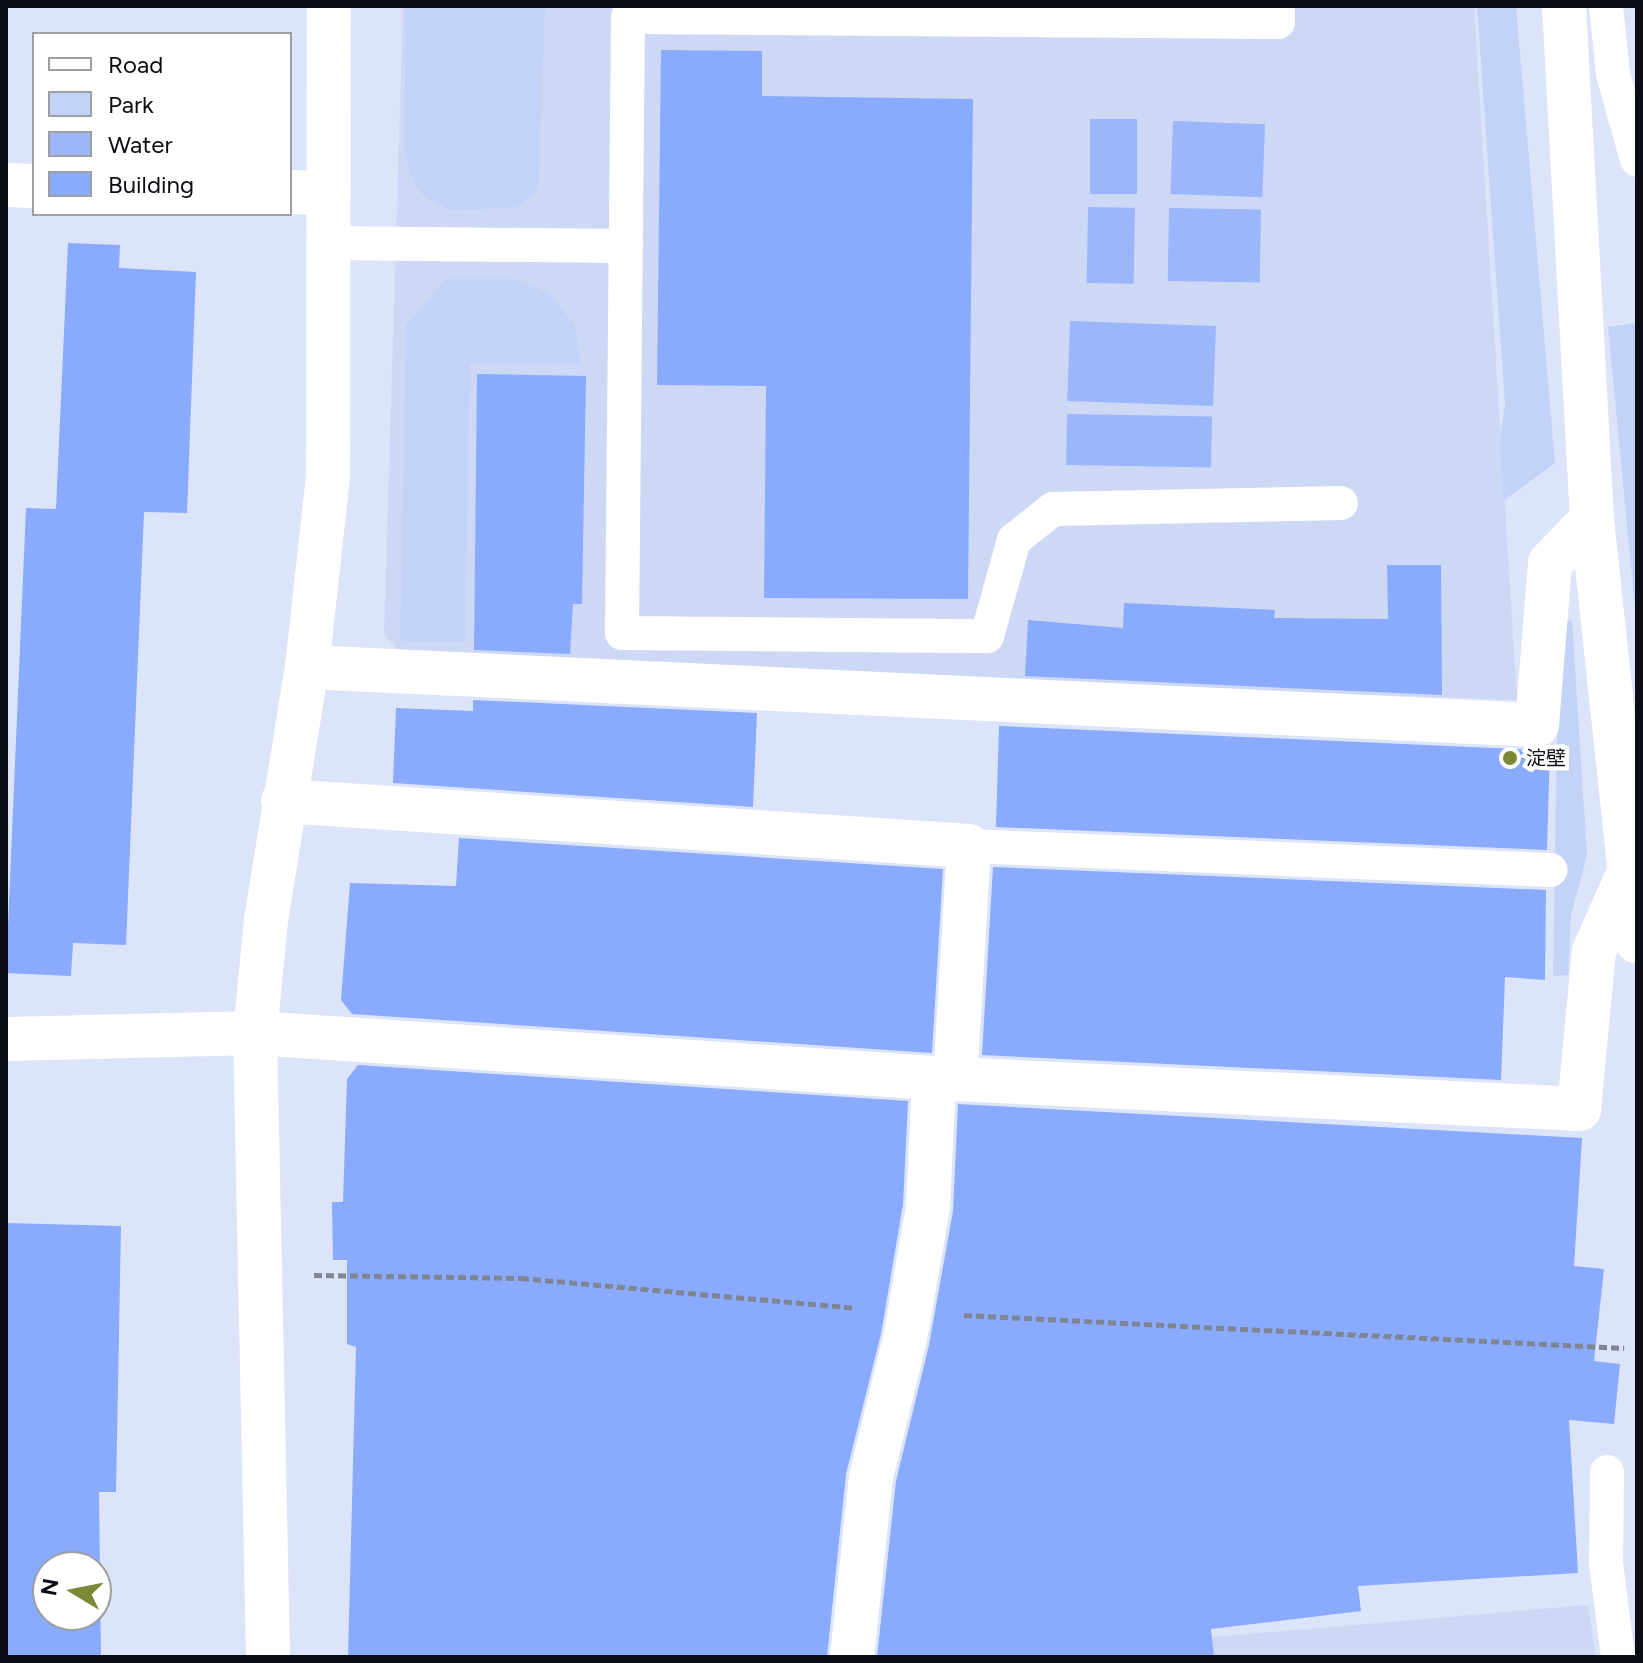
<!DOCTYPE html>
<meta charset="utf-8">
<style>
body{margin:0}
#map{position:relative;width:1643px;height:1663px;overflow:hidden;background:#dbe4f8;font-family:Figtree,"Noto Sans JP",sans-serif}
div>[style]{position:absolute}
[style*='--x']{left:calc(var(--x)*1px);top:calc(var(--y)*1px);width:calc(var(--w)*1px);rotate:calc(var(--a)*1deg)}
.built>*{inset:0;background:#cdd9f4}
.green>*{inset:0;background:#c3d3f8}
.water>*{inset:0;background:#9bb6fa;transform-origin:0 0}
.building>*{inset:0;background:#89aafd}
.path>*{height:5px;margin-top:-2.5px;transform-origin:0;background:repeating-linear-gradient(90deg,#7e8593 0 8px,transparent 0 12px)}
.lane>*{height:34px;margin:-17px;padding:0 17px;transform-origin:17px;border-radius:17px;background:#fff}
.street>*{height:44px;margin:-22px;padding:0 22px;transform-origin:22px;border-radius:22px;background:#fff}
.secondary>*{height:44px;margin:-22px;padding:0 22px;transform-origin:22px;border-radius:22px;background:#fff}
.dots>*{width:22px;height:22px;translate:-50% -50%;box-sizing:border-box;border:4px solid #fff;border-radius:50%}
span{translate:-50% -50%;white-space:nowrap;text-align:center;line-height:1.15;-webkit-text-stroke:8px #fff;paint-order:stroke}
.poi-label{font-size:20px;color:#0a0d13}
.left{translate:0 -50%;text-align:left}
.frame{position:absolute;inset:0;border:8px solid #0a0d13;pointer-events:none}
.legend{position:absolute;left:32px;top:32px;width:260px;height:184px;box-sizing:border-box;background:#fff;border:2px solid #9d9ea1;margin:0;padding:10px 14px;list-style:none;font-size:24px;color:#0a0d13}
.legend li{display:flex;align-items:center;gap:16px;height:40px}
.legend b{width:40px;border:2px solid #9d9ea1}
.north{position:absolute;left:32px;top:1551px;width:80px;height:80px;box-sizing:border-box;background:#fff;border:2px solid #9d9ea1;border-radius:50%;rotate:280deg;font-size:22px;font-weight:700;line-height:32px;text-align:center;color:#0a0d13}
.north::after{content:'';display:block;margin:auto;width:28px;height:36px;background:#7c8835;clip-path:polygon(50% 0,100% 100%,50% 72%,0 100%)}
</style>
<div id="map">
<div class="built">
<i style="clip-path:polygon(403px 6px,1474px 6px,1517px 700px,407px 658px,384px 635px)"></i>
<i style="clip-path:polygon(1588px 1605px,1596px 1657px,1062px 1657px,1062px 1650px)"></i>
</div>
<div class="green">
<i style="clip-path:polygon(406px 6px,545px 6px,539px 181px,536px 192px,519px 207px,451px 211px,423px 195px,414px 182px,404px 152px)"></i>
<i style="clip-path:polygon(1477px 6px,1516px 6px,1555px 463px,1503px 501px,1500px 439px,1505px 405px)"></i>
<i style="clip-path:polygon(446px 279px,515px 279px,551px 294px,575px 325px,581px 365px,470px 363px,465px 642px,400px 641px,406px 325px)"></i>
<i style="clip-path:polygon(1637px 323px,1637px 629px,1608px 327px)"></i>
<i style="clip-path:polygon(1572px 620px,1587px 855px,1571px 915px,1568px 975px,1553px 976px,1559px 624px)"></i>
</div>
<div class="water">
<i style="left:1090px;top:119px;width:47px;height:75px"></i>
<i style="left:1173px;top:121px;width:92px;height:73px;rotate:2deg"></i>
<i style="left:1088px;top:207px;width:47px;height:76px;rotate:1deg"></i>
<i style="left:1169px;top:208px;width:92px;height:73px;rotate:1deg"></i>
<i style="left:1070px;top:321px;width:146px;height:80px;rotate:2deg"></i>
<i style="left:1067px;top:414px;width:145px;height:51px;rotate:1deg"></i>
</div>
<div class="building">
<i style="clip-path:polygon(661px 50px,762px 51px,762px 96px,973px 99px,968px 599px,764px 598px,766px 386px,657px 385px)"></i>
<i style="clip-path:polygon(68px 243px,120px 245px,119px 268px,196px 272px,187px 513px,144px 512px,126px 945px,73px 943px,71px 976px,6px 973px,26px 508px,56px 509px)"></i>
<i style="clip-path:polygon(477px 374px,586px 376px,582px 604px,573px 604px,570px 654px,474px 650px)"></i>
<i style="clip-path:polygon(1387px 565px,1441px 565px,1442px 695px,1025px 676px,1028px 620px,1123px 628px,1124px 603px,1275px 610px,1274px 618px,1388px 619px)"></i>
<i style="clip-path:polygon(473px 700px,757px 713px,753px 807px,393px 783px,396px 708px,473px 711px)"></i>
<i style="clip-path:polygon(999px 726px,1536px 750px,1550px 746px,1547px 850px,996px 827px)"></i>
<i style="clip-path:polygon(459px 838px,943px 869px,932px 1053px,352px 1014px,341px 1000px,350px 883px,456px 886px)"></i>
<i style="clip-path:polygon(993px 867px,1546px 890px,1545px 980px,1505px 977px,1501px 1080px,982px 1055px)"></i>
<i style="clip-path:polygon(358px 1065px,908px 1101px,903px 1204px,881px 1334px,846px 1474px,827px 1657px,348px 1657px,356px 1347px,347px 1344px,347px 1260px,333px 1260px,332px 1202px,343px 1202px,347px 1079px)"></i>
<i style="clip-path:polygon(958px 1104px,1582px 1138px,1574px 1266px,1604px 1269px,1594px 1361px,1620px 1364px,1614px 1424px,1569px 1420px,1578px 1573px,1358px 1586px,1361px 1611px,1211px 1629px,1214px 1657px,877px 1657px,896px 1481px,929px 1345px,953px 1211px)"></i>
<i style="clip-path:polygon(evenodd,6px 1223px,121px 1226px,116px 1492px,99px 1492px,101px 1657px,6px 1657px,6px 1223px,48px 1567px,96px 1567px,96px 1615px,48px 1615px,48px 1567px)"></i>
</div>
<div class="path">
<i style="--x:314;--y:1275;--w:207;--a:0.8"></i>
<i style="--x:521;--y:1278;--w:335;--a:5.1"></i>
<i style="--x:964;--y:1315;--w:661;--a:2.86"></i>
</div>
<div class="lane">
<i style="--x:1278;--y:6;--w:16;--a:90"></i>
<i style="--x:1278;--y:22;--w:650;--a:-179.56"></i>
<i style="--x:628;--y:17;--w:616;--a:90.56"></i>
<i style="--x:622;--y:633;--w:365;--a:0.5"></i>
<i style="--x:987;--y:636;--w:100;--a:-74.3"></i>
<i style="--x:1014;--y:540;--w:50;--a:-38.5"></i>
<i style="--x:1053;--y:509;--w:288;--a:-1.2"></i>
<i style="--x:1606;--y:6;--w:68;--a:84.1"></i>
<i style="--x:1613;--y:74;--w:89;--a:74.4"></i>
<i style="--x:330;--y:243;--w:296;--a:0.6"></i>
<i style="--x:969;--y:846;--w:582;--a:2.36"></i>
<i style="--x:1607;--y:1472;--w:91;--a:90.6"></i>
<i style="--x:1606;--y:1563;--w:95;--a:82.7"></i>
</div>
<div class="street">
<i style="--x:1564;--y:6;--w:514;--a:86.88"></i>
<i style="--x:1592;--y:519;--w:425;--a:83.9"></i>
<i style="--x:6;--y:185;--w:28;--a:2"></i>
<i style="--x:290;--y:192;--w:39;--a:1"></i>
<i style="--x:283;--y:801;--w:687;--a:3.75"></i>
<i style="--x:969;--y:846;--w:234;--a:93.4"></i>
<i style="--x:6;--y:1039;--w:249;--a:-1.4"></i>
<i style="--x:255;--y:1033;--w:680;--a:3.79"></i>
<i style="--x:934;--y:1078;--w:646;--a:2.75"></i>
<i style="--x:1579;--y:1109;--w:159;--a:-84.6"></i>
<i style="--x:1594;--y:951;--w:89;--a:-66"></i>
<i style="--x:268;--y:1657;--w:624;--a:-91.19"></i>
<i style="--x:255;--y:1033;--w:114;--a:-84.4"></i>
<i style="--x:266;--y:920;--w:256;--a:-80.8"></i>
<i style="--x:307;--y:667;--w:1231;--a:2.7"></i>
<i style="--x:1537;--y:725;--w:163;--a:-85.4"></i>
<i style="--x:1550;--y:563;--w:61;--a:-46.3"></i>
<i style="--x:852;--y:1657;--w:181;--a:-84"></i>
<i style="--x:871;--y:1477;--w:142;--a:-76.2"></i>
<i style="--x:905;--y:1339;--w:134;--a:-80.1"></i>
<i style="--x:928;--y:1207;--w:129;--a:-87.3"></i>
</div>
<div class="secondary">
<i style="--x:307;--y:667;--w:192;--a:-83.7"></i>
<i style="--x:328;--y:476;--w:470;--a:-89.9"></i>
</div>
<div class="dots">
<i style="left:1510px;top:758px;background:#7c8835"></i>
</div>
<div class="poi-label">
<span class="left" style="left:1526px;top:758px">淀壁</span>
</div>
<div class="frame"></div>
<ul class="legend">
<li><b style="height:10px;background:#fff"></b>Road</li>
<li><b style="height:22px;background:#c3d3f8"></b>Park</li>
<li><b style="height:22px;background:#9bb6fa"></b>Water</li>
<li><b style="height:22px;background:#89aafd"></b>Building</li>
</ul>
<div class="north">N</div>
</div>
